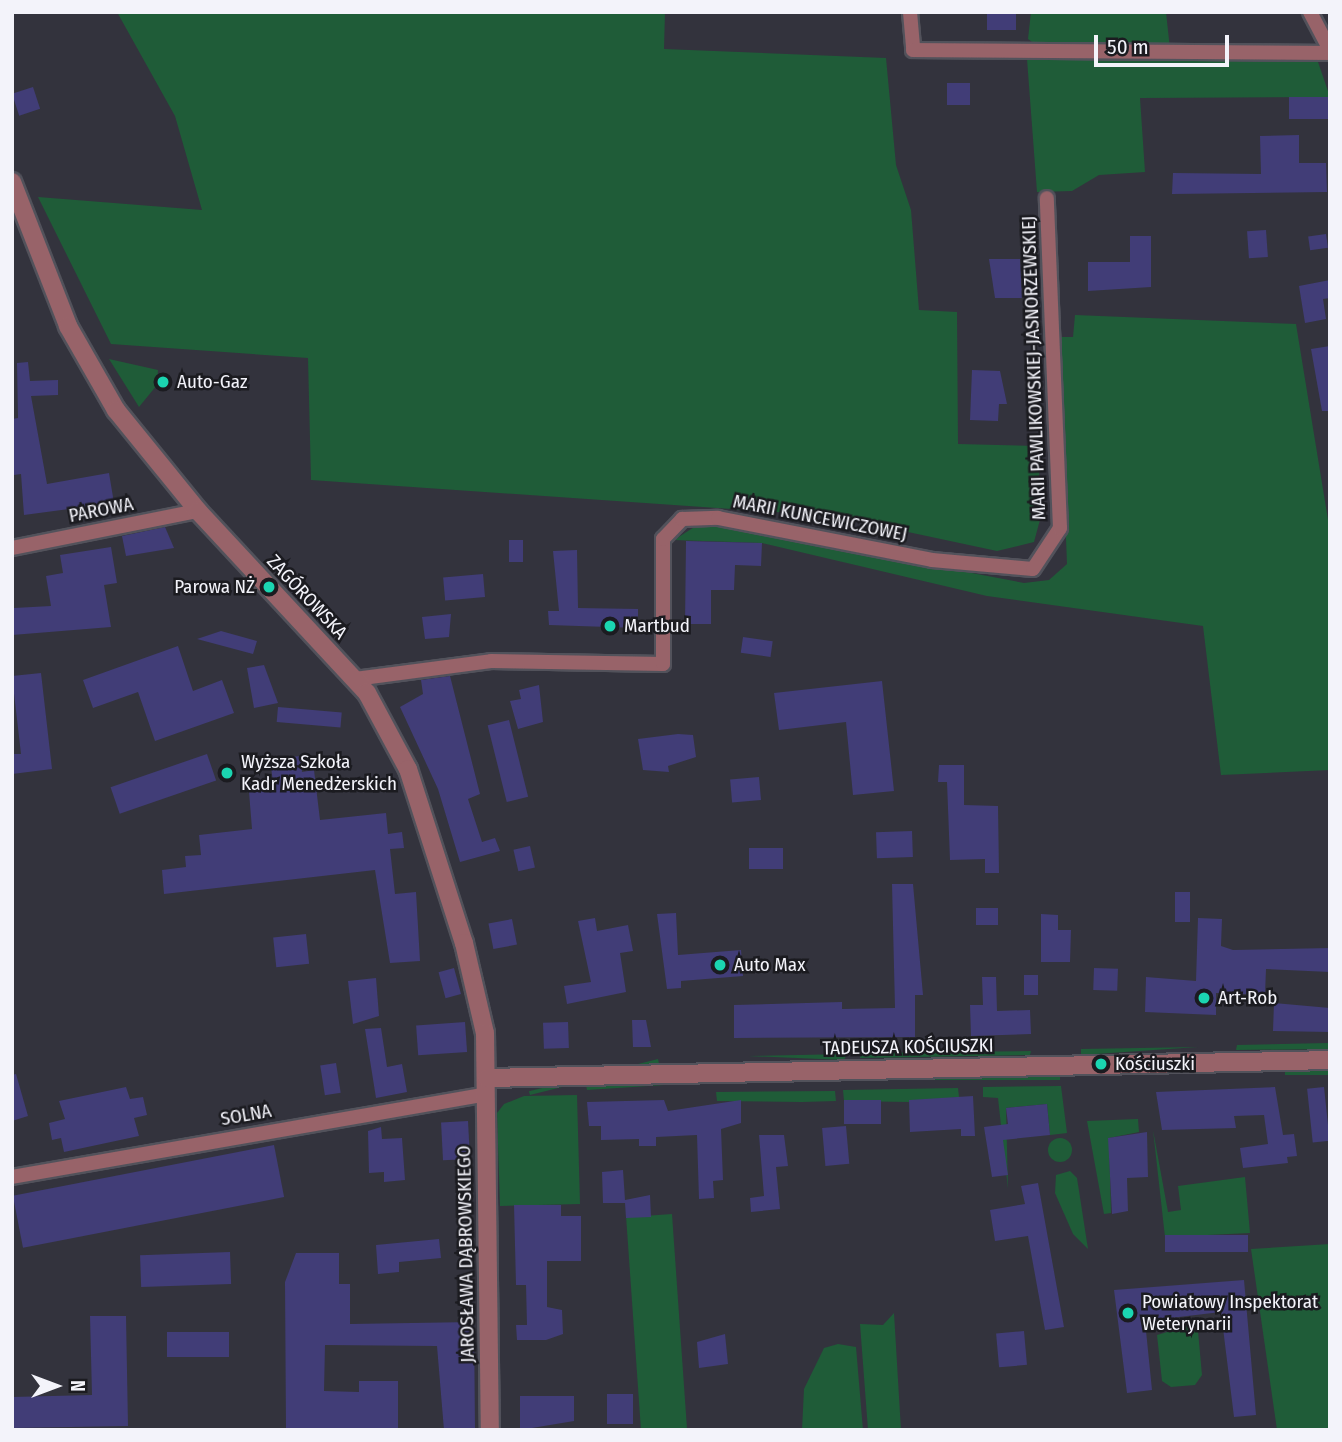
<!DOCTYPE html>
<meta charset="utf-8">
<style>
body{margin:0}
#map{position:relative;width:1342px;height:1442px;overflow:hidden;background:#33333d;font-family:"Fira Sans Condensed",sans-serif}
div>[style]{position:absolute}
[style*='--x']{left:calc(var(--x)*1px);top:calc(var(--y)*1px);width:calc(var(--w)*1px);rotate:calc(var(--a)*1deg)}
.green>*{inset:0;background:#1f5c38;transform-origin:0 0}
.round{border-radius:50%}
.building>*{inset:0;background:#413d77;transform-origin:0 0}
.roads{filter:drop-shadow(2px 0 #52525b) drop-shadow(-2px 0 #52525b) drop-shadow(0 2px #52525b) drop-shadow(0 -2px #52525b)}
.minor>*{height:14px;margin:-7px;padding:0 7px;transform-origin:7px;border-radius:7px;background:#986369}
.tertiary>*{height:18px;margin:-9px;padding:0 9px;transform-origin:9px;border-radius:9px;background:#986369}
.dots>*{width:19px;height:19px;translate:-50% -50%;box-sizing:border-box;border:4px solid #1b1b20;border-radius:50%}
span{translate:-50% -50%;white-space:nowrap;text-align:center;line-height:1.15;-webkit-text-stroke:5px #1b1b20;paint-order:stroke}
.street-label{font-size:19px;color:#f3f3fa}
.poi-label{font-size:19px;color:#f3f3fa}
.left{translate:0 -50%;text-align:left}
.right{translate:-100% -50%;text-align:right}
.frame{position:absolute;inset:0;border:14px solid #f3f3fa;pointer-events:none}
.north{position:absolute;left:21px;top:1351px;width:70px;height:70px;-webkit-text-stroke:5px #1b1b20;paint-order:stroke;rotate:90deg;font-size:19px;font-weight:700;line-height:28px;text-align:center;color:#f3f3fa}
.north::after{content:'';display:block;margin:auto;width:24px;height:32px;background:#f3f3fa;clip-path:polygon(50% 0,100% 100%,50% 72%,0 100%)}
.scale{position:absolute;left:1094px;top:35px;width:135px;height:32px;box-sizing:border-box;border:4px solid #f3f3fa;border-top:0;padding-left:9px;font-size:21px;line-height:24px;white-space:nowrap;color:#f3f3fa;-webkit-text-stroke:5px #1b1b20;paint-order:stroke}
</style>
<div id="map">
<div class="green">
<i style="clip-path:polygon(117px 12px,665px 12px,664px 49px,886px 58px,896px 165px,911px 210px,919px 310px,957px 312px,958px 444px,1038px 446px,1041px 516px,1034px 542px,997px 551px,833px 516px,311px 480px,308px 358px,111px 344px,38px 197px,202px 210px,175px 116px)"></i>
<i style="clip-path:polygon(1031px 12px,1166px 12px,1170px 49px,1035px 44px,1028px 39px)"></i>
<i style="clip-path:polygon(1027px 59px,1318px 62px,1330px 97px,1140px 98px,1145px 172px,1099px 175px,1072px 191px,1037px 192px)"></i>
<i style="clip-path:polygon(1075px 315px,1296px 324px,1330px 532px,1330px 770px,1221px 775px,1203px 626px,987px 596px,762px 543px,674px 540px,702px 522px,1024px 583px,1049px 580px,1067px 564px,1058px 337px,1073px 337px)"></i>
<i style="clip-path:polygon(109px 359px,158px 370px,157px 385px,139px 407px)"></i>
<i style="clip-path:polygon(1328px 1043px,1328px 1049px,1236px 1050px,1237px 1045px)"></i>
<i style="clip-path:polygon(1198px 1047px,1081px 1055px,1081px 1049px)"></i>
<i style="clip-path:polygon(1031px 1051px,1030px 1055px,860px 1058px,861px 1053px)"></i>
<i style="clip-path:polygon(847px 1054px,844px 1060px,748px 1056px)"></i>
<i style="left:658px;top:1059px;width:4px;height:133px;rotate:76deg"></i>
<i style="left:1330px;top:1070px;width:5px;height:45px;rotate:90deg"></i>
<i style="left:1060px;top:1076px;width:4px;height:309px;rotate:90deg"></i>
<i style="clip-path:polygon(586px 1085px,664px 1085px,587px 1090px)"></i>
<i style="clip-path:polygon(1061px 1086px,1067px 1133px,1050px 1135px,1047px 1104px,1006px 1108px,1008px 1189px,998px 1098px,983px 1097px,983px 1087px)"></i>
<i style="clip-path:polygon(958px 1088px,959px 1097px,909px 1102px,844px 1101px,843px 1090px)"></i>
<i style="clip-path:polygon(835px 1091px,836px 1101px,802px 1102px,717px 1101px,716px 1092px)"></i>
<i style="clip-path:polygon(577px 1095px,580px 1204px,500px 1206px,497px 1113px,504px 1104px,524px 1096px)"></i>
<i style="clip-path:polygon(1138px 1119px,1139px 1132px,1109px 1138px,1111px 1213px,1104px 1214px,1087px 1121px)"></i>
<i style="clip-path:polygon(1153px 1130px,1168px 1212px,1181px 1210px,1178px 1186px,1245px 1177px,1250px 1233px,1165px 1237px)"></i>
<i class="round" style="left:1048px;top:1138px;width:24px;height:24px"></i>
<i style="clip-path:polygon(1070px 1171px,1077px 1178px,1088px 1249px,1073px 1234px,1055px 1193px,1056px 1175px)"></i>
<i style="left:672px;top:1214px;width:217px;height:46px;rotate:86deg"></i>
<i style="clip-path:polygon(1330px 1244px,1330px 1430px,1277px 1430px,1251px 1249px)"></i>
<i style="clip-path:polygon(894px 1313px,901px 1430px,868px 1430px,860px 1324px,883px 1325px)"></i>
<i style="clip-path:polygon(1188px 1326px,1198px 1331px,1202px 1375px,1195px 1385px,1171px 1387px,1162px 1381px,1157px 1335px)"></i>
<i style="clip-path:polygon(838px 1344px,856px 1347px,863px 1430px,802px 1430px,804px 1389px,824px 1348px)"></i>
</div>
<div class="building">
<i style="left:987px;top:12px;width:29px;height:18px"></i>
<i style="left:947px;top:83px;width:23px;height:22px"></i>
<i style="left:33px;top:87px;width:23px;height:22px;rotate:72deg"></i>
<i style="left:1289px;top:97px;width:41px;height:22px"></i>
<i style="clip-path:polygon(1299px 135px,1299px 163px,1326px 163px,1327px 192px,1172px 194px,1173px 173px,1261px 174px,1260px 136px)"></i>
<i style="left:1266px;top:230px;width:27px;height:19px;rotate:86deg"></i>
<i style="left:1326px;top:234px;width:14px;height:18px;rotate:82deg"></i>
<i style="clip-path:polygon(1130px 236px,1151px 236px,1151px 287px,1088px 291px,1088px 262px,1130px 262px)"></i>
<i style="clip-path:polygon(989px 259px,1020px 259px,1022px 298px,995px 298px)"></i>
<i style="clip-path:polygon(1330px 280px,1330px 298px,1323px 299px,1326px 319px,1305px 323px,1299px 286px)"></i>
<i style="clip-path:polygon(1330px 346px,1330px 411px,1322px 411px,1311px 349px)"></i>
<i style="clip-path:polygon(28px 362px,30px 381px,58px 380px,58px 395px,31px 396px,47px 484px,109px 473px,114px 503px,24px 515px,21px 474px,14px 475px,12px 419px,18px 418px,17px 363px)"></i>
<i style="clip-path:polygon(972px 370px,1000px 371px,1007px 404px,999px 404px,998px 421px,970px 420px)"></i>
<i style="clip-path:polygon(165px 527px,174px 548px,126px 556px,122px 536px)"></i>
<i style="left:509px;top:540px;width:14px;height:22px"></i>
<i style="clip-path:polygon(686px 541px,762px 543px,761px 566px,735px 565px,734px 590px,711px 590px,711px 624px,685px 624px)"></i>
<i style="clip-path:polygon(111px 547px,117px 583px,104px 585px,111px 627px,12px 635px,14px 608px,51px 606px,46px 576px,63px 573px,60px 555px)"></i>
<i style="clip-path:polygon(577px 550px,578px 608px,638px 609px,638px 628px,549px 625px,548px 611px,559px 611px,553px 551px)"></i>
<i style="left:483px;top:574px;width:23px;height:40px;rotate:85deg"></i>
<i style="clip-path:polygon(451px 614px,449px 637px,425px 639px,422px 617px)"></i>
<i style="clip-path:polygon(221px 631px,257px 641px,253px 654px,197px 639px)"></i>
<i style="left:743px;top:637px;width:30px;height:16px;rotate:8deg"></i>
<i style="clip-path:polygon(178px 646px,193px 691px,222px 680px,234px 713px,155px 741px,138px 692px,93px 708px,83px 680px)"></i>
<i style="clip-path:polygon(264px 665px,278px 703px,254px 708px,247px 668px)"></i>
<i style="clip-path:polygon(41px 673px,52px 769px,12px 774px,12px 754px,21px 754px,12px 676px)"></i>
<i style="clip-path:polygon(450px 676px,480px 794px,468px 799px,482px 842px,495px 838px,500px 851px,460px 862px,438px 789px,400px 707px,423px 694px,421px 680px)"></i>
<i style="clip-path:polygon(882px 681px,894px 791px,853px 795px,846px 722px,779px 730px,774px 693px)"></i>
<i style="clip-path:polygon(539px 685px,543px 722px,518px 729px,510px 701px,521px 699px,519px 690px)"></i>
<i style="left:278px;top:707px;width:64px;height:15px;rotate:5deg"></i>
<i style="left:509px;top:720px;width:79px;height:22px;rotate:76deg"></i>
<i style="clip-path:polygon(678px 734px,693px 735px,696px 757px,668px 766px,669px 772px,643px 770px,638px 739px)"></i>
<i style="left:207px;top:754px;width:28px;height:102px;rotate:71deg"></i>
<i style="clip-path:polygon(301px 756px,302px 772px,314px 770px,320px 820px,386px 813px,388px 834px,402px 832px,404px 848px,390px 849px,395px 894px,416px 892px,420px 961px,390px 963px,375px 870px,164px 894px,162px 870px,186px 867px,185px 856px,201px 855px,199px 835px,252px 829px,249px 792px,274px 790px,270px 759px)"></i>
<i style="clip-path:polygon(939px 765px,964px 765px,964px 805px,998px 806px,999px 873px,985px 873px,985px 859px,950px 860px,947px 782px,938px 782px)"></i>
<i style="left:759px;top:777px;width:23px;height:29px;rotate:85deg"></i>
<i style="left:912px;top:831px;width:26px;height:36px;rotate:88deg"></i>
<i style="left:530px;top:846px;width:22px;height:17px;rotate:77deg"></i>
<i style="left:783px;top:848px;width:21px;height:34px;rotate:90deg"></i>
<i style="clip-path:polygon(892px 884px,913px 884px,923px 995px,915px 995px,915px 1037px,734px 1038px,734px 1005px,842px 1002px,842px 1009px,895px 1008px)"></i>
<i style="left:1175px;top:892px;width:15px;height:30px"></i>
<i style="left:976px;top:908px;width:22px;height:17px"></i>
<i style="clip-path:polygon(676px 913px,678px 955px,741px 950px,743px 976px,681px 981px,681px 988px,667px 989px,657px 914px)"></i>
<i style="clip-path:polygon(1041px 914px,1058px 915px,1058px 930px,1071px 930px,1070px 962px,1041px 962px)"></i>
<i style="clip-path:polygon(595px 918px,597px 931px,628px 925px,633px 951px,620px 953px,626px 992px,567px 1004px,564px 986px,591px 982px,578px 921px)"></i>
<i style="clip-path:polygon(1198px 918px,1222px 919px,1221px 946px,1233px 950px,1330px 948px,1330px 972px,1266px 969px,1265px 995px,1216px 993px,1216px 1015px,1145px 1012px,1146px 977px,1196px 981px)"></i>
<i style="left:512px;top:919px;width:26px;height:24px;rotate:79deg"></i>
<i style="left:306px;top:934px;width:30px;height:33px;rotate:84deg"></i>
<i style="left:454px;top:968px;width:27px;height:16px;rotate:75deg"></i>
<i style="left:1094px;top:968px;width:24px;height:22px;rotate:2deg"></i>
<i style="left:1024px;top:975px;width:14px;height:20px"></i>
<i style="clip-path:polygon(982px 977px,996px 977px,997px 1011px,1030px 1010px,1031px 1034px,971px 1036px,970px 1005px,983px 1005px)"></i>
<i style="clip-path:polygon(376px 978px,379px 1016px,353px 1024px,348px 981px)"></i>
<i style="clip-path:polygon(1274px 1003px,1330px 1008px,1330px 1032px,1273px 1031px)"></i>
<i style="clip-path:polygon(632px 1020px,646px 1020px,651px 1047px,633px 1047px)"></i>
<i style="left:465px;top:1022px;width:30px;height:49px;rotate:86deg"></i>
<i style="left:568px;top:1022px;width:26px;height:25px;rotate:88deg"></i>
<i style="clip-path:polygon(381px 1028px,387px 1067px,402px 1064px,407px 1092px,376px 1098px,365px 1029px)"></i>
<i style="left:336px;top:1063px;width:30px;height:16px;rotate:81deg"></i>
<i style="clip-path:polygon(16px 1074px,28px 1116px,12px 1121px,12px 1075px)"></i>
<i style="clip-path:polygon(126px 1087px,130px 1099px,143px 1097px,147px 1115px,134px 1118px,139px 1136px,64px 1152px,61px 1138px,52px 1140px,49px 1123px,65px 1119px,59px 1101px)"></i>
<i style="clip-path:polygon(1275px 1087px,1283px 1135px,1294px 1134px,1297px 1156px,1287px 1157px,1288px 1163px,1243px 1168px,1240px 1148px,1268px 1144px,1264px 1115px,1234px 1116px,1236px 1128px,1162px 1130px,1156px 1092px)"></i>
<i style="left:1324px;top:1087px;width:54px;height:17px;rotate:84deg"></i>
<i style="clip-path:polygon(973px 1096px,975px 1136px,961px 1136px,961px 1129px,910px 1132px,909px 1100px)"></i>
<i style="clip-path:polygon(664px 1100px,668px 1111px,741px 1100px,741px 1123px,721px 1129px,723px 1180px,713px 1181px,714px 1198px,699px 1199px,697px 1135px,656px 1137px,656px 1146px,639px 1146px,639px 1139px,601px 1140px,601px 1126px,589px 1126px,587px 1102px)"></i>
<i style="left:881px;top:1100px;width:24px;height:37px;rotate:90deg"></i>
<i style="clip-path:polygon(1047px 1104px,1050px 1135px,1003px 1140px,1008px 1175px,992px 1177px,984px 1127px,1008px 1124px,1006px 1108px)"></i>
<i style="left:468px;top:1121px;width:38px;height:27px;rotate:87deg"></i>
<i style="left:846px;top:1126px;width:38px;height:24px;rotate:85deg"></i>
<i style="clip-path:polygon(381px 1127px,382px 1139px,402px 1138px,405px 1180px,384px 1182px,384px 1172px,369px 1173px,368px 1131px)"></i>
<i style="clip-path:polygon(1147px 1132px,1148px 1177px,1127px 1178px,1128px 1211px,1112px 1214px,1108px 1138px)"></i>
<i style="clip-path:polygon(759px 1135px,784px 1135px,788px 1166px,776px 1167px,780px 1209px,751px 1212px,750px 1198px,764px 1196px)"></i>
<i style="left:274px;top:1145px;width:53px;height:266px;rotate:79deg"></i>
<i style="clip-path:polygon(623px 1170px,625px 1200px,650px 1195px,651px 1217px,626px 1218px,625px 1203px,603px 1203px,602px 1172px)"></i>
<i style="clip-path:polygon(1038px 1183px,1064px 1327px,1045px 1330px,1028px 1236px,995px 1241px,990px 1210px,1025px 1204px,1021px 1186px)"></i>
<i style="clip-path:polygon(514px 1205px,561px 1205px,561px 1216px,581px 1216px,581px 1261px,547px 1261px,547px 1307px,562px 1310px,563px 1334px,546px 1340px,517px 1340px,516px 1325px,527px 1325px,526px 1285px,516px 1285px)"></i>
<i style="left:1248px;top:1235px;width:17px;height:83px;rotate:90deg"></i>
<i style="clip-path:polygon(439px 1239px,441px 1258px,399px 1262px,399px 1272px,378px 1274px,376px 1245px)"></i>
<i style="left:230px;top:1252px;width:32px;height:90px;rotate:88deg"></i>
<i style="clip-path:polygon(296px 1253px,339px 1253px,339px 1284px,350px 1284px,350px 1324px,474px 1322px,475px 1430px,444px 1430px,437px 1346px,325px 1345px,324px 1391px,359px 1392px,359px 1381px,398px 1381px,398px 1430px,286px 1430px,285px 1282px)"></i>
<i style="clip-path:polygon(1244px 1280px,1256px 1415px,1234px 1417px,1221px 1312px,1145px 1321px,1152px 1390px,1127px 1393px,1114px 1290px)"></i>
<i style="clip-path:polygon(90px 1316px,126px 1316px,128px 1426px,12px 1428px,12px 1397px,92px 1395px)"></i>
<i style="left:1024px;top:1331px;width:34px;height:28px;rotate:85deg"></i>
<i style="left:229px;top:1332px;width:25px;height:62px;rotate:90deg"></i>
<i style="clip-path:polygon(725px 1334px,728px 1364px,699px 1368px,697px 1342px)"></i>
<i style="left:607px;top:1394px;width:26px;height:30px"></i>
<i style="clip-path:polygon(520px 1396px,574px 1396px,574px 1421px,520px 1430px)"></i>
</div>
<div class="roads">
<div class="minor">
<i style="--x:910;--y:12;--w:38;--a:85"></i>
<i style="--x:913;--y:50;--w:417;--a:0.4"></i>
<i style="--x:1310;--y:12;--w:43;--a:62.2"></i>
<i style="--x:12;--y:548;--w:190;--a:-11.3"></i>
<i style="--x:355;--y:679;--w:137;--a:-7.5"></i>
<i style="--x:491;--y:661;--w:172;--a:1"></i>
<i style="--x:663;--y:664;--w:125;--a:-90"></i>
<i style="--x:663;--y:539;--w:28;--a:-46"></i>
<i style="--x:682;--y:519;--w:36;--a:-2"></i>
<i style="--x:718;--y:518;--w:218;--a:11.1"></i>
<i style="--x:932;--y:560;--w:101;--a:5.1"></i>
<i style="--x:1033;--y:569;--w:49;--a:-56.6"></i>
<i style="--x:1060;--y:528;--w:330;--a:-92.3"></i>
<i style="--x:12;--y:1177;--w:481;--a:-9.9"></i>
</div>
<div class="tertiary">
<i style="--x:12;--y:182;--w:155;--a:68.7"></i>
<i style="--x:68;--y:326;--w:97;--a:60.3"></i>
<i style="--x:116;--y:410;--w:130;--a:50.9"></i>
<i style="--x:198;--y:511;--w:248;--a:47.1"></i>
<i style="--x:367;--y:693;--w:86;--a:61.7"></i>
<i style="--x:408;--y:769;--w:183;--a:72.2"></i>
<i style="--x:464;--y:943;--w:92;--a:76.9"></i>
<i style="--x:485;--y:1033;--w:397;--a:89.3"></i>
<i style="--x:487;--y:1078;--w:843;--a:-1.22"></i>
</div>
</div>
<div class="dots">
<i style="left:163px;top:382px;background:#1bd5b1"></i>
<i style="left:269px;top:587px;background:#1bd5b1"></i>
<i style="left:610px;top:626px;background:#1bd5b1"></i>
<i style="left:227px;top:773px;background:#1bd5b1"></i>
<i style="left:720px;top:965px;background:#1bd5b1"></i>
<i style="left:1204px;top:998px;background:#1bd5b1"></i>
<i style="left:1101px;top:1064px;background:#1bd5b1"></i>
<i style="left:1128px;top:1313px;background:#1bd5b1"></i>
</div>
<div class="street-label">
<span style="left:1034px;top:368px;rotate:-92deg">MARII PAWLIKOWSKIEJ-JASNORZEWSKIEJ</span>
<span style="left:101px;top:510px;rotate:-11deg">PAROWA</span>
<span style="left:820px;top:518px;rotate:11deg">MARII KUNCEWICZOWEJ</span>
<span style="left:307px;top:597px;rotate:47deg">ZAGÓROWSKA</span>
<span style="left:908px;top:1047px;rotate:-1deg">TADEUSZA KOŚCIUSZKI</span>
<span style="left:246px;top:1115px;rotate:-10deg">SOLNA</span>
<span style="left:466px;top:1254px;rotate:-91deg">JAROSŁAWA DĄBROWSKIEGO</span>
</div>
<div class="poi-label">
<span class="left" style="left:177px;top:382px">Auto-Gaz</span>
<span class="right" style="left:255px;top:587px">Parowa NŻ</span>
<span class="left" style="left:624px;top:626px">Martbud</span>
<span class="left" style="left:241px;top:773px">Wyższa Szkoła<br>Kadr Menedżerskich</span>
<span class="left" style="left:734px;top:965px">Auto Max</span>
<span class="left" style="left:1218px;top:998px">Art-Rob</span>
<span class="left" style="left:1115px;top:1064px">Kościuszki</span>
<span class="left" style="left:1142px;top:1313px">Powiatowy Inspektorat<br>Weterynarii</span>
</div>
<div class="frame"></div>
<div class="north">N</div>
<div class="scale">50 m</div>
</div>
